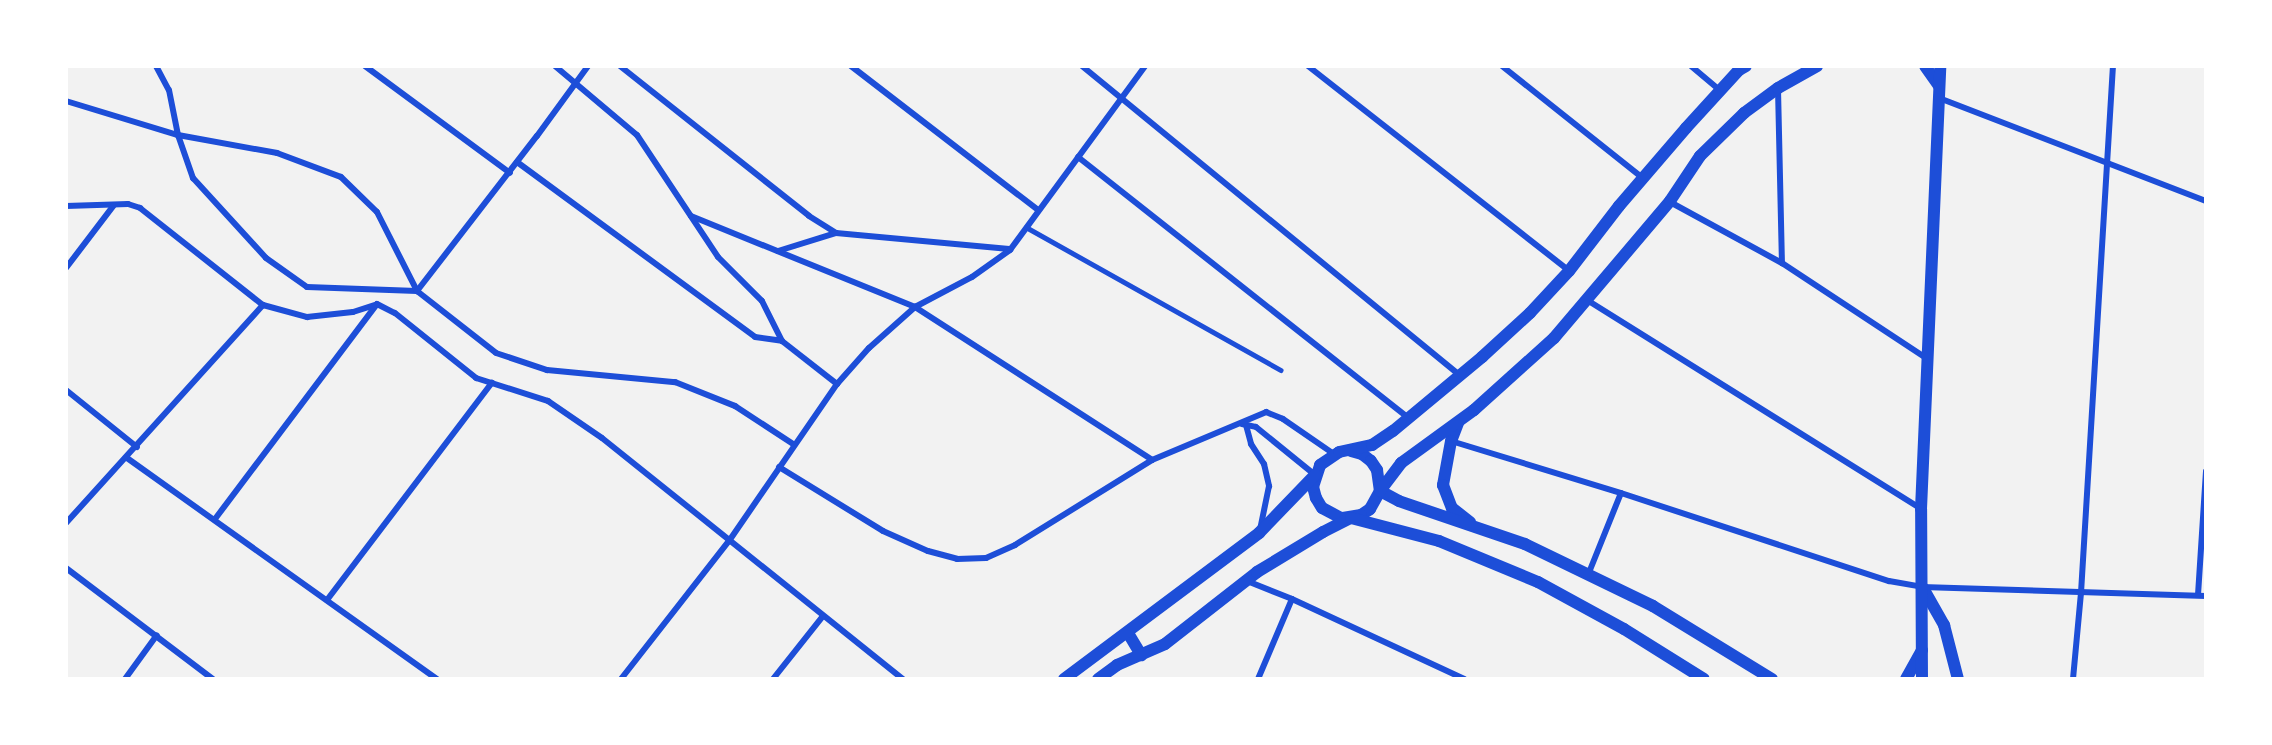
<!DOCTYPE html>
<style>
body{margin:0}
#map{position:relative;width:2272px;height:745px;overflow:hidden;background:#f2f2f2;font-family:"Alegreya Sans",sans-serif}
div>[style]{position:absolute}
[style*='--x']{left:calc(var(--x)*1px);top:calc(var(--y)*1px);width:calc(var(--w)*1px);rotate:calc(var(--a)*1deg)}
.service>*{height:4.5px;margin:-2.25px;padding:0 2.25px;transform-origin:2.25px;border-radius:2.25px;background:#1d4ed8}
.minor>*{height:6px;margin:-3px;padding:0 3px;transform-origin:3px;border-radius:3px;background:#1d4ed8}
.secondary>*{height:12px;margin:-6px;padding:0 6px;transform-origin:6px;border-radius:6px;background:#1d4ed8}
span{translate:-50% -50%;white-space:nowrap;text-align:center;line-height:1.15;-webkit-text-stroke:4.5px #fff;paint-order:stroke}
.frame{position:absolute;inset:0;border:68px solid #fff;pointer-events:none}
</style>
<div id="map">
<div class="service">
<i style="--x:1026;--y:227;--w:292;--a:29.3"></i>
</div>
<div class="minor">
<i style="--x:156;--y:66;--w:27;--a:62"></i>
<i style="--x:169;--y:90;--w:46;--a:78.7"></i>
<i style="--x:178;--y:135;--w:46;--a:70.8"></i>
<i style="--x:193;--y:178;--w:108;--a:47.6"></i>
<i style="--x:266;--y:258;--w:50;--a:35.3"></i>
<i style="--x:307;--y:287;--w:110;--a:2.1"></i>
<i style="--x:365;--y:66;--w:180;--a:36.4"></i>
<i style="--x:555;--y:66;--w:107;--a:40.1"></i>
<i style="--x:637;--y:135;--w:146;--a:56.4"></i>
<i style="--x:718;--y:257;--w:62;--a:45"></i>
<i style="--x:762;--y:301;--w:45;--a:63.4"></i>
<i style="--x:782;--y:341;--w:70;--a:38"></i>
<i style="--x:620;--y:66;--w:241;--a:38.4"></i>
<i style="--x:809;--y:216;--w:32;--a:32"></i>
<i style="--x:836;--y:233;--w:174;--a:5.3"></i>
<i style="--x:851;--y:66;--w:236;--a:37.6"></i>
<i style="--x:1082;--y:66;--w:488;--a:39.3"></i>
<i style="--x:1308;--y:66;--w:332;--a:38.1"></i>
<i style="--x:1502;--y:66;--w:180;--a:38.5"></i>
<i style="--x:1691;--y:66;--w:38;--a:40"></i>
<i style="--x:1778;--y:89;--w:174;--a:88.7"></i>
<i style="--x:1939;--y:98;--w:286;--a:21.1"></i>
<i style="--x:66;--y:101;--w:117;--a:16.9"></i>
<i style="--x:178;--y:135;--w:101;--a:10.3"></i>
<i style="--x:277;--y:153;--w:68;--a:20.6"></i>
<i style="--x:341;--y:177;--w:50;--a:44.2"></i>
<i style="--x:377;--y:212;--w:89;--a:63.1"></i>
<i style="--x:417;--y:291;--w:100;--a:38.1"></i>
<i style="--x:496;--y:353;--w:54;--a:18.4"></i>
<i style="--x:547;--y:370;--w:129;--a:5.4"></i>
<i style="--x:675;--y:382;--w:65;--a:21.8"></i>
<i style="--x:735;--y:406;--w:69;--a:33.2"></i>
<i style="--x:1078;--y:157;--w:421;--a:38.3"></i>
<i style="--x:517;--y:162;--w:295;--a:36.3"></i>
<i style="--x:755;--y:337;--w:27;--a:8"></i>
<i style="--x:1670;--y:202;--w:128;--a:28.6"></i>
<i style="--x:1782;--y:263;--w:173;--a:33.4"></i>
<i style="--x:66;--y:206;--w:62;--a:-1.8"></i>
<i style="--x:128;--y:204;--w:13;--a:18"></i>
<i style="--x:140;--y:208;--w:157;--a:38.3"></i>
<i style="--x:263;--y:305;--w:46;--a:15.3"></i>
<i style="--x:307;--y:317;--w:46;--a:-6.2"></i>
<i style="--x:353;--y:312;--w:25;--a:-18"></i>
<i style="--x:377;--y:304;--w:20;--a:27"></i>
<i style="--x:395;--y:313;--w:104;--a:38.7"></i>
<i style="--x:476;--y:378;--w:76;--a:17.7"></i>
<i style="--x:548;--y:401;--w:65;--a:34.4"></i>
<i style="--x:602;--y:438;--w:386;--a:38.7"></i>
<i style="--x:691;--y:216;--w:242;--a:22.1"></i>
<i style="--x:915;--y:307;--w:282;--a:32.8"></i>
<i style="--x:778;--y:251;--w:61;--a:-17.2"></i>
<i style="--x:66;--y:268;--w:79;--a:-52.7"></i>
<i style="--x:417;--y:291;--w:196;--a:-52.3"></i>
<i style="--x:537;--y:136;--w:87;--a:-53.9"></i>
<i style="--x:1587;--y:300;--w:393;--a:32"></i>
<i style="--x:66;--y:390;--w:91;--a:38.8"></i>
<i style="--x:1242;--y:424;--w:14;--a:12"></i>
<i style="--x:1256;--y:427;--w:76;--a:39.1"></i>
<i style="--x:1246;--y:425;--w:20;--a:75"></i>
<i style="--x:1251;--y:444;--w:24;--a:57"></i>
<i style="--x:1264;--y:464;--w:23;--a:77"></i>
<i style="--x:1269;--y:486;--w:45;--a:101.6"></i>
<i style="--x:1451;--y:441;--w:178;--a:17"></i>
<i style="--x:1621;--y:493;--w:282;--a:18.2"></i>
<i style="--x:1889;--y:581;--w:34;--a:10"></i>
<i style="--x:1922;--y:587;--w:284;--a:1.8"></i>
<i style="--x:127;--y:458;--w:381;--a:35.5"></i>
<i style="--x:779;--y:467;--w:122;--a:31.6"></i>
<i style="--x:883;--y:531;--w:49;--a:24"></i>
<i style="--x:928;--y:551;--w:30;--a:15"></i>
<i style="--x:957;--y:559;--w:29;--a:-2"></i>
<i style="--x:986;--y:558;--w:32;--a:-24"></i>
<i style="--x:1015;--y:545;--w:161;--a:-31.8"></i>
<i style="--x:1152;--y:460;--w:124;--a:-22.8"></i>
<i style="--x:1266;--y:412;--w:18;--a:22"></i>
<i style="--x:1283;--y:419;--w:62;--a:34.5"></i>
<i style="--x:215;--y:519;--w:269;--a:-53"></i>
<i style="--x:66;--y:523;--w:294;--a:-47.9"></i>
<i style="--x:66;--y:568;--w:184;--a:37.1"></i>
<i style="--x:1588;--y:575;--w:88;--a:-68.1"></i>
<i style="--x:1247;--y:581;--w:48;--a:21.8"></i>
<i style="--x:1292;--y:599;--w:190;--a:24.9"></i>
<i style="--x:2198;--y:595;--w:124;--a:-86.3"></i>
<i style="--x:327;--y:600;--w:273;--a:-52.8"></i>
<i style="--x:125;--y:679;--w:54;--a:-54"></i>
<i style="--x:621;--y:679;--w:175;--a:-52"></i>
<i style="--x:729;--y:541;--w:191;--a:-55.5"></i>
<i style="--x:837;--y:384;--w:48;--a:-48.4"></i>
<i style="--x:869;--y:348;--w:62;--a:-41.7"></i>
<i style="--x:915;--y:307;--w:64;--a:-27.8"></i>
<i style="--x:972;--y:277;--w:47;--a:-35.4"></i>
<i style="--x:1010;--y:250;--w:228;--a:-53.7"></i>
<i style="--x:773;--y:679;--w:80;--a:-51.6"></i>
<i style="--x:1258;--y:679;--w:87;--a:-67"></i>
<i style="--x:2073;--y:679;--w:86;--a:-84.7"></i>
<i style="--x:2081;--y:593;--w:528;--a:-86.53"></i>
</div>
<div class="secondary">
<i style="--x:1925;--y:66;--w:24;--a:55"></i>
<i style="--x:1458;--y:423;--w:19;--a:111"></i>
<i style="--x:1451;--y:441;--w:45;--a:100.3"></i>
<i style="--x:1443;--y:485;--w:25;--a:69"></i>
<i style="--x:1452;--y:508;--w:23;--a:38"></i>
<i style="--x:1351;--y:451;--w:11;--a:15"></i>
<i style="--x:1362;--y:454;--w:11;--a:38"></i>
<i style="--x:1371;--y:461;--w:11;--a:56"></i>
<i style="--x:1377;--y:470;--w:21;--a:82"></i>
<i style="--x:1380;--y:491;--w:21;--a:119"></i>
<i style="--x:1370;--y:509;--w:11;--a:146"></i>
<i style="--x:1361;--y:515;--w:20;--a:171"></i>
<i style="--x:1341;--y:518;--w:21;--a:-152"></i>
<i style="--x:1322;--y:508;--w:12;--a:-121"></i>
<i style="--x:1316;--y:498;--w:11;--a:-105"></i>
<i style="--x:1313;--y:487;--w:23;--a:-72"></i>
<i style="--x:1320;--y:465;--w:23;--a:-34"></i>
<i style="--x:1339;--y:452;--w:34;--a:-12"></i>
<i style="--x:1372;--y:445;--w:25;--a:-34"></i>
<i style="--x:1393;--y:431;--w:116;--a:-39.7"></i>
<i style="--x:1482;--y:357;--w:65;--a:-42.5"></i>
<i style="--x:1530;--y:313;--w:57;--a:-47.1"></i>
<i style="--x:1569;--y:271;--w:82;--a:-52.4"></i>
<i style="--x:1619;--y:206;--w:103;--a:-49.3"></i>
<i style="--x:1686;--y:128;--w:79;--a:-47.6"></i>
<i style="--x:1739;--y:70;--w:8;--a:-30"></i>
<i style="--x:1923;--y:588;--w:43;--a:60.4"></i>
<i style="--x:1944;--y:625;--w:56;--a:75.5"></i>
<i style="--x:1128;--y:633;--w:26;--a:59"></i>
<i style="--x:1064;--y:679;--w:244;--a:-36.8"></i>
<i style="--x:1259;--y:533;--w:81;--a:-46"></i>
<i style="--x:1098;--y:679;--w:24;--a:-36"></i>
<i style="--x:1117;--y:665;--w:52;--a:-23.6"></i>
<i style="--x:1165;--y:644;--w:117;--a:-38"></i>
<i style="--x:1257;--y:572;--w:77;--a:-31.2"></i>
<i style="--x:1323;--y:532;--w:31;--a:-27"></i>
<i style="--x:1351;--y:518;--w:91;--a:14.6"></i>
<i style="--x:1439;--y:541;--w:107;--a:22.5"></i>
<i style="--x:1538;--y:582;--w:98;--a:28.7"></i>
<i style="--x:1624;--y:629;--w:94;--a:32"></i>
<i style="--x:1772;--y:679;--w:140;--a:-148.5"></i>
<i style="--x:1653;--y:606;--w:142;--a:-154.2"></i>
<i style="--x:1525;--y:544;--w:133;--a:-161.2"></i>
<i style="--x:1399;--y:501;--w:21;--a:-152"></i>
<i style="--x:1380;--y:491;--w:35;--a:-53"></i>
<i style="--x:1401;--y:463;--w:90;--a:-36"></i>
<i style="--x:1474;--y:410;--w:108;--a:-42"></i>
<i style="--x:1554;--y:338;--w:180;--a:-49.7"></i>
<i style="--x:1670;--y:201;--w:54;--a:-56.3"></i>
<i style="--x:1700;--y:156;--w:62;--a:-44.3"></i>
<i style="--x:1744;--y:113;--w:42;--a:-36.3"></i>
<i style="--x:1778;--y:88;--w:45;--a:-29.4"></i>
<i style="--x:1906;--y:679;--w:33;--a:-61"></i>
<i style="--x:1922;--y:679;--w:170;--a:-90.3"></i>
<i style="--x:1921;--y:509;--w:443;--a:-87.5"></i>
</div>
<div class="frame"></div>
</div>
